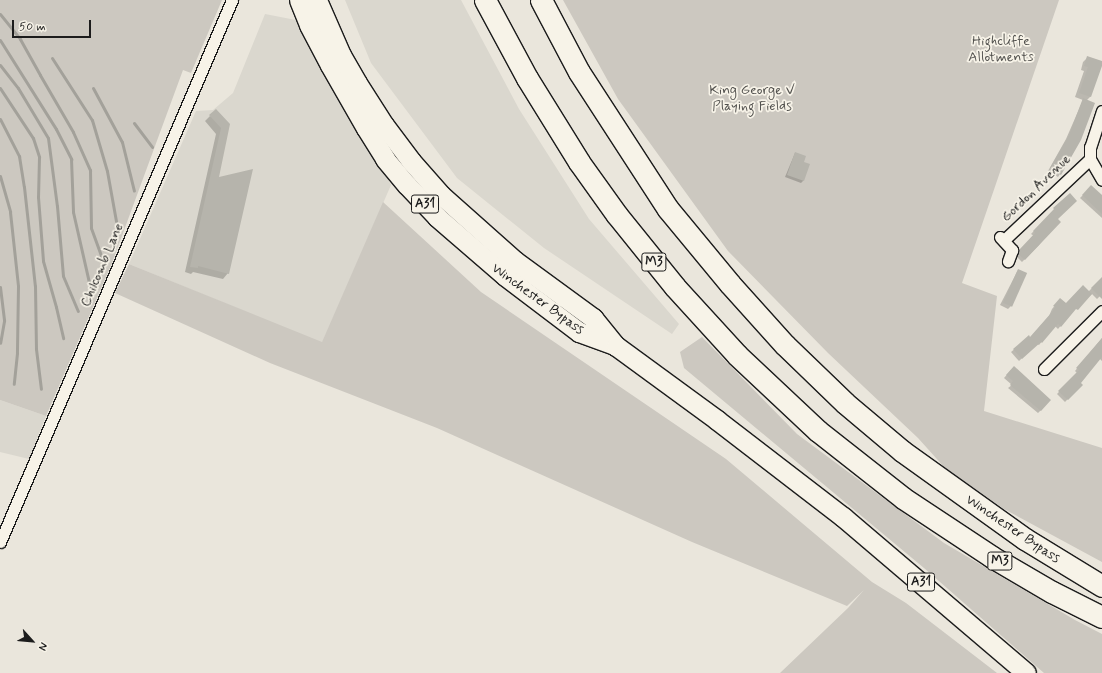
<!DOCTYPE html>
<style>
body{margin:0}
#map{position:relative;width:1102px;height:673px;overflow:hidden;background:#eae6dc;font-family:Mynerve,sans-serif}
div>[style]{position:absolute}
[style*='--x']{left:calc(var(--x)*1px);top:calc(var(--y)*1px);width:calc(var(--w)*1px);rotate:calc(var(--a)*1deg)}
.built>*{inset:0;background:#dad7ce}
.green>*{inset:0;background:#ccc8c0}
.shadow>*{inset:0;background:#0003}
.stream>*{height:3px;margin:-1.5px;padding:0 1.5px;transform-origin:1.5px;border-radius:1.5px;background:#a3a19a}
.building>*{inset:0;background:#b6b4ac;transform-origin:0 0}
.roads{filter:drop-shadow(1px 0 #1c1c1c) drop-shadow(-1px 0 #1c1c1c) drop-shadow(0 1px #1c1c1c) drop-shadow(0 -1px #1c1c1c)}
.minor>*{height:11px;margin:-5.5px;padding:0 5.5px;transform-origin:5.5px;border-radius:5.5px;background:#f7f3e8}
.trunk>*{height:19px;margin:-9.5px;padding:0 9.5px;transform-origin:9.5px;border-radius:9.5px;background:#f7f3e8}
.motorway>*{height:21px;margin:-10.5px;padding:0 10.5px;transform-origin:10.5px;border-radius:10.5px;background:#f7f3e8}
span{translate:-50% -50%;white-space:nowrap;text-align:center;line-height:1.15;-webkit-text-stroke:3.5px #f7f3e8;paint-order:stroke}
.shield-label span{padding:1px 3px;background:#f7f3e8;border:1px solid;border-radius:3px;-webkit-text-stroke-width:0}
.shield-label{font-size:13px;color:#1c1c1c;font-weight:700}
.park-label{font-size:14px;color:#51504d}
.street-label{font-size:14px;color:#1c1c1c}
.north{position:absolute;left:12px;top:621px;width:40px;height:40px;-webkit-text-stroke:3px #f7f3e8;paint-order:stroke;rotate:117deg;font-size:11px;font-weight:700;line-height:16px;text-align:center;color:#1c1c1c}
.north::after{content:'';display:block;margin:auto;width:14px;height:18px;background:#1c1c1c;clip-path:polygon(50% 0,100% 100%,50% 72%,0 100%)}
.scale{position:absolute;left:12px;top:20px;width:79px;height:18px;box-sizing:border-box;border:2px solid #1c1c1c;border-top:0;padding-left:5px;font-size:12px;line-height:14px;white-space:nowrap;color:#1c1c1c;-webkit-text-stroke:3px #f7f3e8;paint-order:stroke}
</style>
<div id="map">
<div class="built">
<i style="clip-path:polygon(345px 0,461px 0,519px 109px,589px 219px,679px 324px,672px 334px,544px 248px,457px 178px,371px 63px)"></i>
<i style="clip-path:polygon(265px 14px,301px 21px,391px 185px,322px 343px,129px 264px,196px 111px,213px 110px,233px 93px)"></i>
<i style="clip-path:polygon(0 400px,46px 416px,29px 459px,0 452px)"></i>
</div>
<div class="green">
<i style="clip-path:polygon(0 0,222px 0,191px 73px,183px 70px,112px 263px,46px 416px,0 400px)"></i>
<i style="clip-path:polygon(563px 0,1059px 0,962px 283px,997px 296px,984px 411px,1102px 448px,1102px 562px,1004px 509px,945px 468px,918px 438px,828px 353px,728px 251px,618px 99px)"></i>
<i style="clip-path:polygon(383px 202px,481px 292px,726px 459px,872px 582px,906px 603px,997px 673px,780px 673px,848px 608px,864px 590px,847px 606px,692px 542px,437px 428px,270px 363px,115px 293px,129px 264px,322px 342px)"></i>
<i style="clip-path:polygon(702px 337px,797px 434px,944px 543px,1075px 620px,1102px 634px,1102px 673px,1044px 673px,924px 568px,684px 368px,680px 352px)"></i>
</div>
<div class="shadow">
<i style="clip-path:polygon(1088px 57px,1102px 63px,1090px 97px,1086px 101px,1060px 174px,1058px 177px,1048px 171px,1066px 139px,1083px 100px,1075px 97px,1084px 71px,1081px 70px,1083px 62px)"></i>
<i style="clip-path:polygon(210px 116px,229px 124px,218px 178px,228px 273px,223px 279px,193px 272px,191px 274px,185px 272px,216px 134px,205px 121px)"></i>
<i style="clip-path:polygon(795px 153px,803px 163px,804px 180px,801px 183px,785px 177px)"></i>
<i style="clip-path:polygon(1091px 187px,1102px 197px,1102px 218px,1080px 198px)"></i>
<i style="clip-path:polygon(1070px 194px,1057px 219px,1039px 245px,1022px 262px,1016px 256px,1017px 253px,1034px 236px,1031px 234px)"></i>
<i style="clip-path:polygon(1018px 270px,1011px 306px,1008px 309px,1000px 305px)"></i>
<i style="clip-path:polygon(1102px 278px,1102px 294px,1097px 299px,1092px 294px,1073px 311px,1058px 329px,1055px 326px,1039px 345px,1037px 344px,1019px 361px,1011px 352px,1029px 337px,1030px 338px,1049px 316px,1052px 309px,1058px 302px,1066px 304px,1088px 292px)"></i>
<i style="clip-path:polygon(1102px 338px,1102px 361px,1099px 358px,1080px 383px,1081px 385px,1065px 402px,1057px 394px,1077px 373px,1075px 371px)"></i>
<i style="clip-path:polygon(1011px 370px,1041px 410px,1038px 413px,1008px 388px,1012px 385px,1004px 378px)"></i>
</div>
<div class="stream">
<i style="--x:0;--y:14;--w:32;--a:51"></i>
<i style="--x:20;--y:39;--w:41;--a:60.9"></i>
<i style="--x:40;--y:75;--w:66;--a:59.9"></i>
<i style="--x:73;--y:132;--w:42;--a:65.9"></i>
<i style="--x:90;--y:170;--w:58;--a:89"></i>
<i style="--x:91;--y:228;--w:30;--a:70"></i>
<i style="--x:0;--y:40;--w:105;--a:57.8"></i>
<i style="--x:56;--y:129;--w:34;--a:63"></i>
<i style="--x:71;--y:159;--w:53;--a:87.8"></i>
<i style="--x:73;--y:212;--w:77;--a:77.2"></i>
<i style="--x:52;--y:58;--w:74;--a:57.2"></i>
<i style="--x:92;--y:120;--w:53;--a:73.6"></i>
<i style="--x:107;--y:171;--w:51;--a:79.8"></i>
<i style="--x:0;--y:65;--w:29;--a:52"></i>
<i style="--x:18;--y:88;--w:58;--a:59"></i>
<i style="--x:48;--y:138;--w:69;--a:82.5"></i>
<i style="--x:57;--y:206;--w:70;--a:85.1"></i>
<i style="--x:63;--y:276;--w:38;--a:67"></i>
<i style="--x:0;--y:88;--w:60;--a:56.6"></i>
<i style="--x:33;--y:138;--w:20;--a:72"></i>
<i style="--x:39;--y:157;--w:40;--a:91.4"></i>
<i style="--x:38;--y:197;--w:64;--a:85.5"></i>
<i style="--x:43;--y:261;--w:48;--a:74.2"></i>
<i style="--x:56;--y:307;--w:32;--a:77"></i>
<i style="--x:93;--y:88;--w:61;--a:61.8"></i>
<i style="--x:122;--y:142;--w:50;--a:76.2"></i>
<i style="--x:0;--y:119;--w:42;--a:62.8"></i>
<i style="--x:19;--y:156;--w:31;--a:81"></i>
<i style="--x:24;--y:187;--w:100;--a:83.7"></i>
<i style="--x:35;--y:286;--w:63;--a:89.1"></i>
<i style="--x:36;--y:349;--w:40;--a:82.9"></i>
<i style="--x:134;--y:123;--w:30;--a:53"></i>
<i style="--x:0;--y:176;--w:37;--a:74"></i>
<i style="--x:10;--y:212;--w:74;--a:83.8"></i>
<i style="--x:18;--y:286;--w:67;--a:90.9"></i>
<i style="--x:17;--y:353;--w:31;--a:96"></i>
<i style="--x:0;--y:287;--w:34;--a:83"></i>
<i style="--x:4;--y:321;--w:22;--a:100"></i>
</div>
<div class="building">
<i style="clip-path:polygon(1087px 56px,1102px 61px,1102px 66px,1091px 97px,1079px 93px,1088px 67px,1084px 66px)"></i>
<i style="clip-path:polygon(1083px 98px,1095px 103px,1081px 140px,1061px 175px,1050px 168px,1069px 135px)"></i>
<i style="clip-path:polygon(216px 109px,230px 124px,219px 177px,253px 169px,229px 274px,198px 266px,198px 268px,190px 267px,221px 128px,209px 115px)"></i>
<i style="clip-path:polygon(795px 152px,806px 156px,804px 162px,810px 164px,804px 181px,787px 175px)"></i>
<i style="clip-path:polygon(1091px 185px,1102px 195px,1102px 214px,1082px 195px)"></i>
<i style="clip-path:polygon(1070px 193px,1077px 201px,1058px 219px,1061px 222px,1025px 260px,1018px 254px,1019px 250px,1035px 233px,1033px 231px,1054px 209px,1053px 208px)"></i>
<i style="left:1018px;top:269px;width:10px;height:37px;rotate:24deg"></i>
<i style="clip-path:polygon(1102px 277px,1102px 299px,1091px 288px)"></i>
<i style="clip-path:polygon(1083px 285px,1092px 294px,1078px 310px,1076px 309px,1061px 327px,1058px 324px,1042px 343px,1041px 342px,1022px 359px,1013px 349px,1029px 335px,1030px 337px,1052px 312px,1055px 307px,1053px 306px,1060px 298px,1066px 303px)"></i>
<i style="clip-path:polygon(1102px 338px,1102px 357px,1081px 383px,1083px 385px,1068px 400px,1058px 391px,1079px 370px,1076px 368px)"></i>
<i style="clip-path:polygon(1014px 366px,1051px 400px,1041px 411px,1010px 385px,1013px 381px,1006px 375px)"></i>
</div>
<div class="roads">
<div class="minor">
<i style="--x:1102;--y:111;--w:38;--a:108"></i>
<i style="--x:1090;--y:147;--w:12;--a:90"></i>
<i style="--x:1090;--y:159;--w:24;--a:60"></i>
<i style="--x:1000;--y:237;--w:18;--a:47"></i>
<i style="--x:1012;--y:250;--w:12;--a:110"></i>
<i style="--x:1004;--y:240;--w:118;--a:-43.3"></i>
<i style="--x:1044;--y:369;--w:82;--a:-45"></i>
<i style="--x:0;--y:542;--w:590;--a:-66.83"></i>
</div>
<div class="trunk">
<i style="--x:299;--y:0;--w:27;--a:68"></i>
<i style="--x:309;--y:25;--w:45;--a:62.3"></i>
<i style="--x:330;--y:65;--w:73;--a:60.3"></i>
<i style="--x:366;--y:128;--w:36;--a:58"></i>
<i style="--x:385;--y:159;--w:34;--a:50"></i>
<i style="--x:407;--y:185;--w:44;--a:46.8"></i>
<i style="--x:437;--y:217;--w:90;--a:40.9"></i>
<i style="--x:505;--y:276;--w:93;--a:37.1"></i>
<i style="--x:579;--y:332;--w:38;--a:20"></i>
<i style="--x:317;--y:0;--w:60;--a:66.4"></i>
<i style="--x:341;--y:55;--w:32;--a:60"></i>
<i style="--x:357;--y:83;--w:50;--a:57.3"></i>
<i style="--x:384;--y:125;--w:45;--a:53.1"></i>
<i style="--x:411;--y:161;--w:45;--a:48.6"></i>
<i style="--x:441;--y:195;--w:99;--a:41.7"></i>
<i style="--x:515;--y:261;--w:97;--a:36.2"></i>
<i style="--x:593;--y:318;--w:36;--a:51"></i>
<i style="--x:616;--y:346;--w:125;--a:36.2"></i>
<i style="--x:717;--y:420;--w:159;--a:37.6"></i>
<i style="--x:843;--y:517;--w:240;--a:40.4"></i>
</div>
<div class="motorway">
<i style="--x:485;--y:0;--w:89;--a:61.7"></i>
<i style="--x:527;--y:78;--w:99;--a:58.2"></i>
<i style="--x:579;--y:162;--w:65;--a:54.4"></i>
<i style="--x:617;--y:215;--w:92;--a:51.1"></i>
<i style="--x:675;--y:287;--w:92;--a:47.6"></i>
<i style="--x:737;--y:355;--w:111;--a:43.2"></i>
<i style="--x:818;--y:431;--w:108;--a:38.2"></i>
<i style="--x:903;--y:498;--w:107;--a:33.5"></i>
<i style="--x:992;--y:557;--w:69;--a:30.3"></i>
<i style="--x:1052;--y:592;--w:56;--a:26.6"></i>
<i style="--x:541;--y:0;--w:81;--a:62.2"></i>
<i style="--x:579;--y:72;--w:163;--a:57"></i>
<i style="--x:668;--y:209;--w:97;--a:50.4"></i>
<i style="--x:730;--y:284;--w:82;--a:48"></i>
<i style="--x:785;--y:345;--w:83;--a:44"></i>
<i style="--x:845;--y:403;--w:75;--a:40.1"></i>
<i style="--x:902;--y:451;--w:151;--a:35.6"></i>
<i style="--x:1025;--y:539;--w:90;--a:31.4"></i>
</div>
</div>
<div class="shield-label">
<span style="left:425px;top:204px">A31</span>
<span style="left:654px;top:262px">M3</span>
<span style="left:1000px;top:561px">M3</span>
<span style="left:921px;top:582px">A31</span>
</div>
<div class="park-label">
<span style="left:1001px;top:49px">Highcliffe<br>Allotments</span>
<span style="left:752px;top:98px">King George V<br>Playing Fields</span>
</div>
<div class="street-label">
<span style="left:1036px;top:188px;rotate:-44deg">Gordon Avenue</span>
<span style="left:102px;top:265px;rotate:-67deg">Chilcomb Lane</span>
<span style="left:538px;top:299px;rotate:36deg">Winchester Bypass</span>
<span style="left:1013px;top:529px;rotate:34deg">Winchester Bypass</span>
</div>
<div class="north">N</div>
<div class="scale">50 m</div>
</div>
